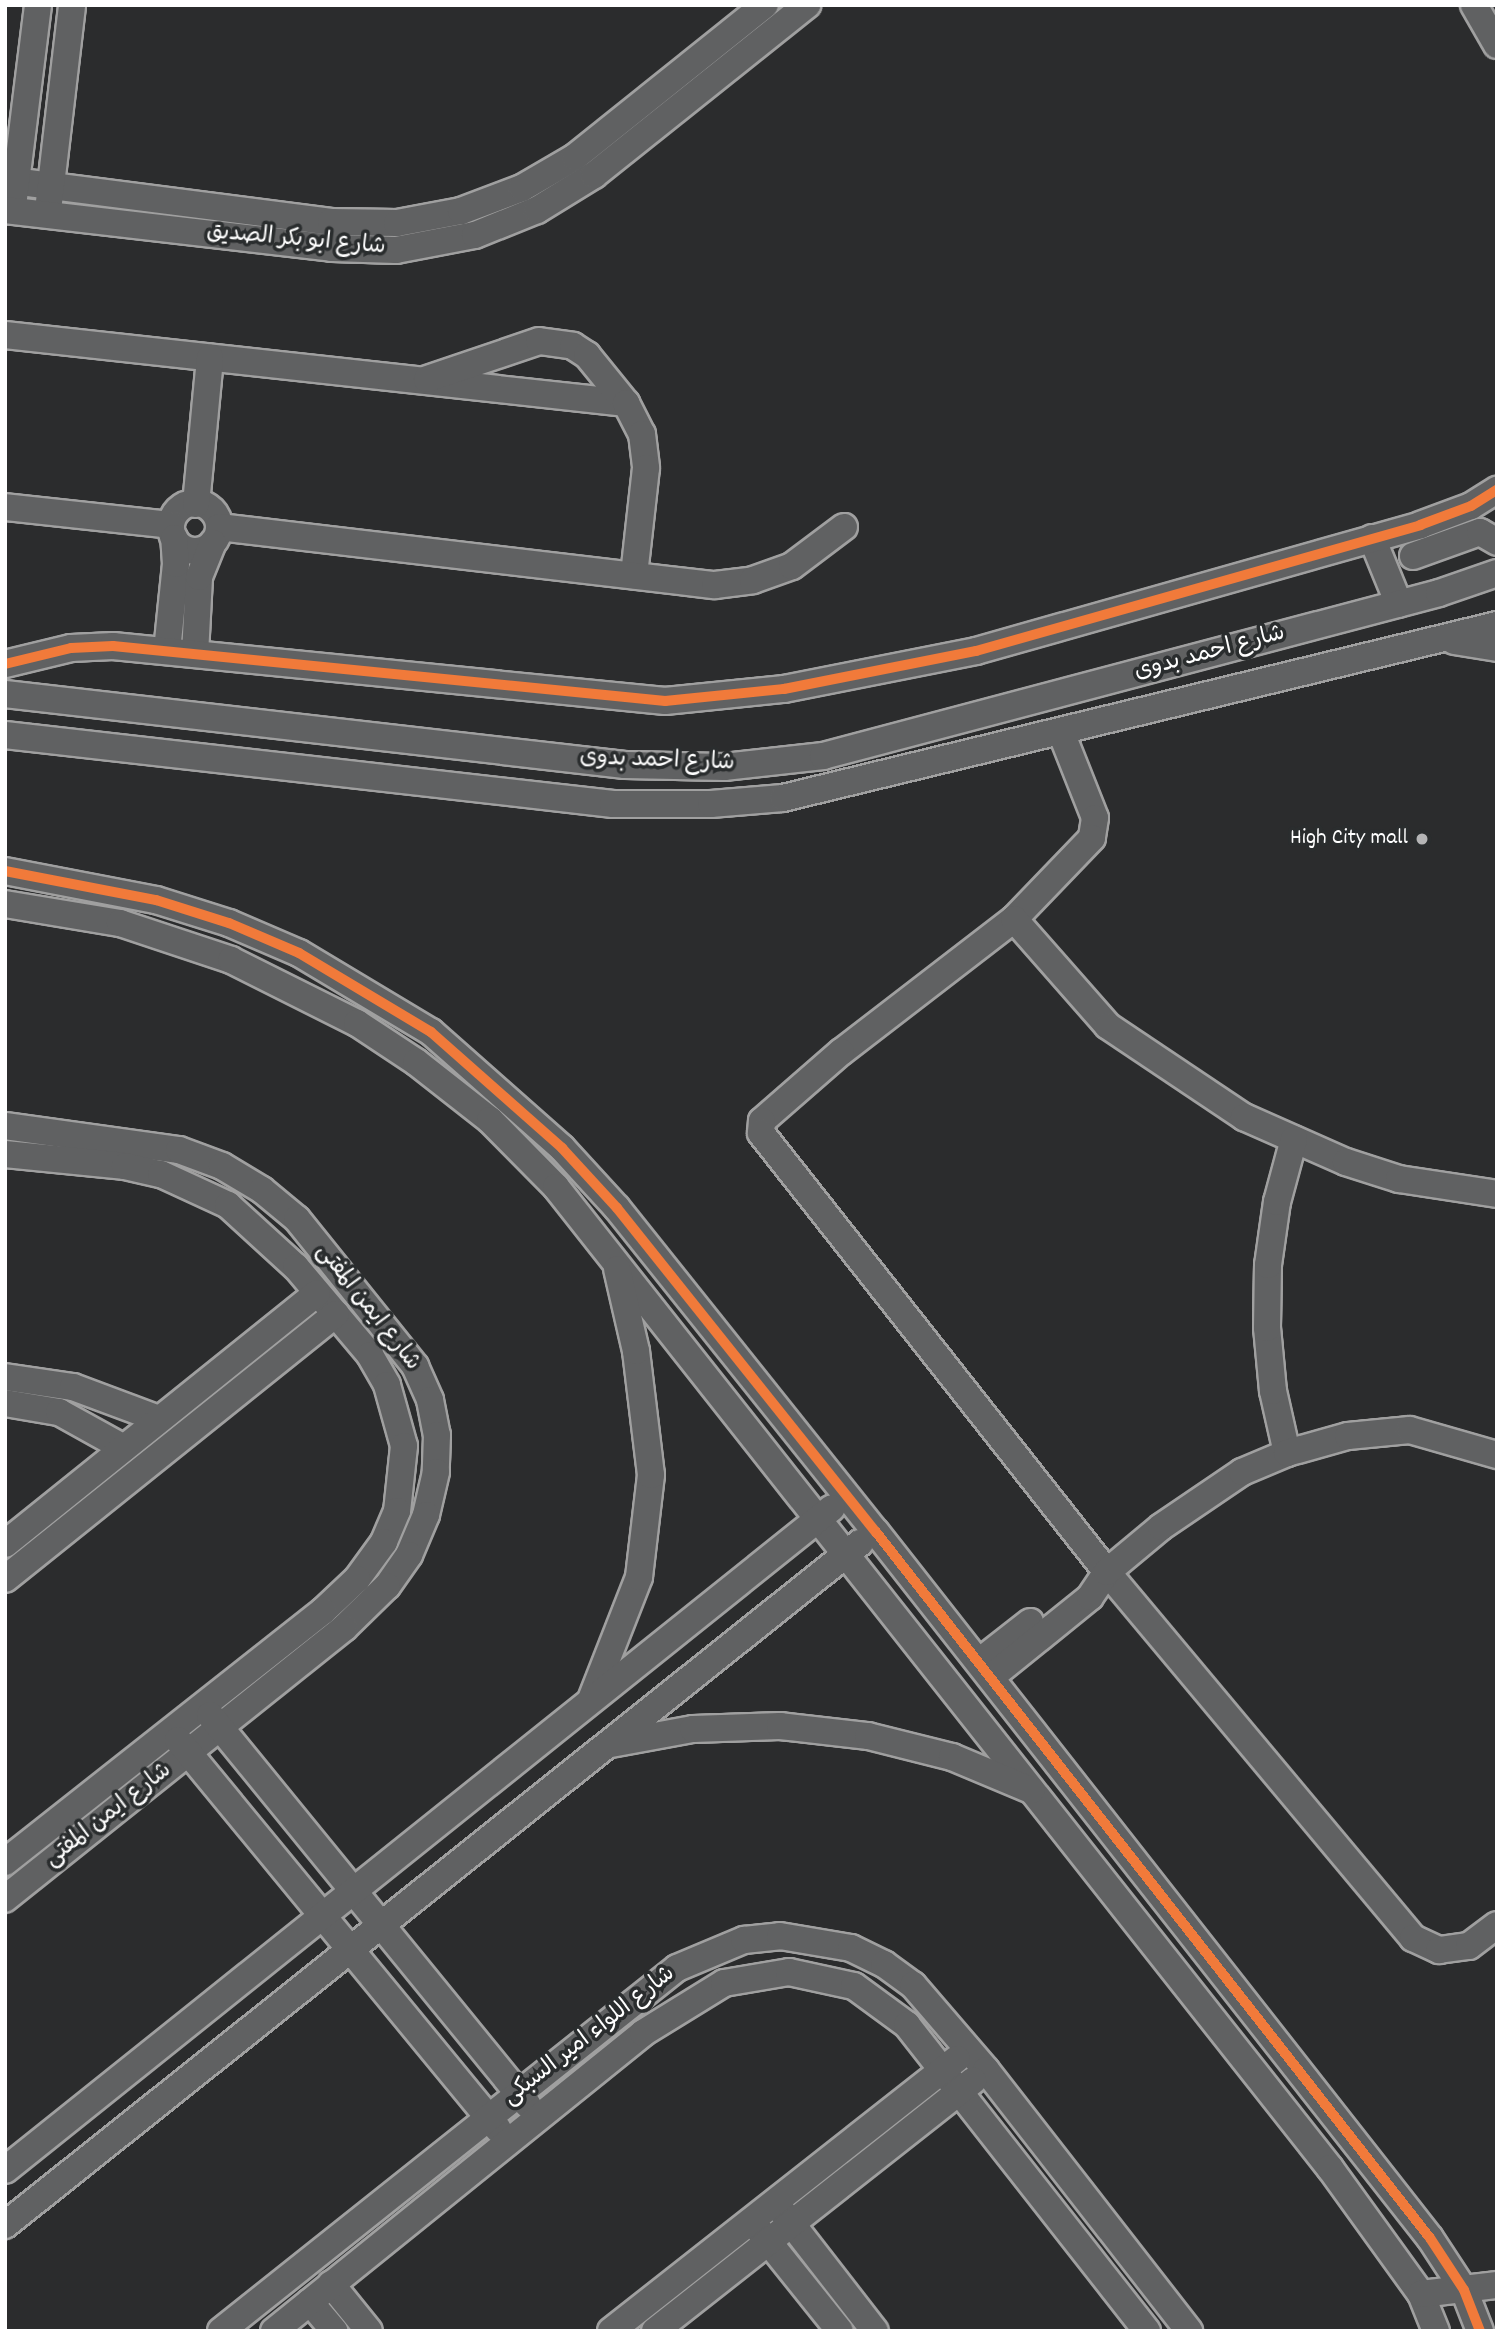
<!DOCTYPE html>
<meta charset="utf-8">
<style>
body{margin:0}
#map{position:relative;width:1502px;height:2336px;overflow:hidden;background:#2b2c2d;font-family:Dekko,"Playpen Sans Arabic",sans-serif}
div>[style]{position:absolute}
[style*='--x']{left:calc(var(--x)*1px);top:calc(var(--y)*1px);width:calc(var(--w)*1px);rotate:calc(var(--a)*1deg)}
.roads{filter:drop-shadow(2px 0 #a0a0a0) drop-shadow(-2px 0 #a0a0a0) drop-shadow(0 2px #a0a0a0) drop-shadow(0 -2px #a0a0a0)}
.minor>*{height:26px;margin:-13px;padding:0 13px;transform-origin:13px;border-radius:13px;background:#606162}
.minor>.ring{margin:-13px;padding:0;box-sizing:content-box;background:none;border:26px solid #606162;border-radius:50%}
.cycleway>*{height:10px;margin:-5px;padding:0 5px;transform-origin:5px;border-radius:5px;background:#f17a3a}
.dots>*{width:19px;height:19px;translate:-50% -50%;box-sizing:border-box;border:4px solid #2a2d2e;border-radius:50%}
span{translate:-50% -50%;white-space:nowrap;text-align:center;line-height:1.15;-webkit-text-stroke:7px #2a2d2e;paint-order:stroke}
.street-label{font-size:23px;color:#fff}
.poi-label{font-size:23px;color:#fff}
.right{translate:-100% -50%;text-align:right}
.frame{position:absolute;inset:0;border:7px solid #fff;pointer-events:none}
</style>
<div id="map">
<div class="roads">
<div class="minor">
<i style="--x:1474;--y:5;--w:46;--a:60.1"></i>
<i style="--x:5;--y:180;--w:329;--a:7.3"></i>
<i style="--x:331;--y:222;--w:66;--a:0.9"></i>
<i style="--x:397;--y:223;--w:65;--a:-10.6"></i>
<i style="--x:461;--y:211;--w:65;--a:-20.7"></i>
<i style="--x:522;--y:188;--w:61;--a:-30.3"></i>
<i style="--x:575;--y:157;--w:243;--a:-38.7"></i>
<i style="--x:14;--y:198;--w:194;--a:-82.9"></i>
<i style="--x:49;--y:202;--w:198;--a:-83.3"></i>
<i style="--x:5;--y:210;--w:329;--a:6.6"></i>
<i style="--x:332;--y:248;--w:64;--a:1.8"></i>
<i style="--x:396;--y:250;--w:80;--a:-10.8"></i>
<i style="--x:475;--y:235;--w:67;--a:-22"></i>
<i style="--x:537;--y:210;--w:67;--a:-31.6"></i>
<i style="--x:594;--y:175;--w:273;--a:-38.6"></i>
<i style="--x:5;--y:335;--w:625;--a:6.25"></i>
<i style="--x:427;--y:379;--w:118;--a:-18.7"></i>
<i style="--x:539;--y:341;--w:34;--a:8"></i>
<i style="--x:573;--y:346;--w:17;--a:33"></i>
<i style="--x:587;--y:355;--w:62;--a:50.9"></i>
<i style="--x:626;--y:403;--w:35;--a:63"></i>
<i style="--x:642;--y:434;--w:34;--a:83"></i>
<i style="--x:646;--y:468;--w:108;--a:96.4"></i>
<i class="ring" style="left:171px;top:503px;width:22px;height:22px"></i>
<i style="--x:196;--y:504;--w:147;--a:-84.5"></i>
<i style="--x:5;--y:507;--w:167;--a:6.2"></i>
<i style="--x:219;--y:527;--w:499;--a:6.7"></i>
<i style="--x:715;--y:585;--w:38;--a:-7"></i>
<i style="--x:753;--y:580;--w:41;--a:-19.7"></i>
<i style="--x:792;--y:566;--w:65;--a:-36.9"></i>
<i style="--x:1372;--y:538;--w:71;--a:67.8"></i>
<i style="--x:1413;--y:556;--w:71;--a:-19.7"></i>
<i style="--x:1480;--y:532;--w:20;--a:30"></i>
<i style="--x:1454;--y:641;--w:44;--a:9.2"></i>
<i style="--x:167;--y:651;--w:87;--a:-84.1"></i>
<i style="--x:176;--y:564;--w:26;--a:-94"></i>
<i style="--x:195;--y:654;--w:77;--a:-87"></i>
<i style="--x:199;--y:577;--w:37;--a:-68"></i>
<i style="--x:5;--y:664;--w:68;--a:-13.6"></i>
<i style="--x:71;--y:648;--w:42;--a:-2.7"></i>
<i style="--x:113;--y:646;--w:555;--a:5.69"></i>
<i style="--x:665;--y:701;--w:120;--a:-5.8"></i>
<i style="--x:784;--y:689;--w:196;--a:-11.2"></i>
<i style="--x:976;--y:651;--w:462;--a:-15.8"></i>
<i style="--x:1420;--y:525;--w:54;--a:-20.4"></i>
<i style="--x:1471;--y:506;--w:31;--a:-32"></i>
<i style="--x:5;--y:694;--w:624;--a:6.53"></i>
<i style="--x:625;--y:765;--w:99;--a:1.2"></i>
<i style="--x:724;--y:767;--w:100;--a:-6.3"></i>
<i style="--x:823;--y:756;--w:637;--a:-14.82"></i>
<i style="--x:1439;--y:593;--w:61;--a:-19"></i>
<i style="--x:1061;--y:732;--w:92;--a:68.4"></i>
<i style="--x:1095;--y:818;--w:20;--a:99"></i>
<i style="--x:1092;--y:838;--w:112;--a:133.9"></i>
<i style="--x:1014;--y:919;--w:218;--a:142.4"></i>
<i style="--x:841;--y:1052;--w:105;--a:138.9"></i>
<i style="--x:762;--y:1121;--w:12;--a:95"></i>
<i style="--x:761;--y:1133;--w:559;--a:51.76"></i>
<i style="--x:1107;--y:1572;--w:477;--a:50.1"></i>
<i style="--x:1413;--y:1938;--w:29;--a:25"></i>
<i style="--x:1439;--y:1950;--w:30;--a:-8"></i>
<i style="--x:1469;--y:1946;--w:35;--a:-37"></i>
<i style="--x:5;--y:735;--w:612;--a:6.47"></i>
<i style="--x:613;--y:804;--w:98;--a:0"></i>
<i style="--x:711;--y:804;--w:72;--a:-4.8"></i>
<i style="--x:783;--y:798;--w:735;--a:-13.62"></i>
<i style="--x:5;--y:871;--w:154;--a:10.9"></i>
<i style="--x:156;--y:900;--w:77;--a:17.5"></i>
<i style="--x:229;--y:923;--w:76;--a:23.2"></i>
<i style="--x:299;--y:953;--w:154;--a:30.9"></i>
<i style="--x:431;--y:1032;--w:175;--a:41.5"></i>
<i style="--x:562;--y:1148;--w:81;--a:47.5"></i>
<i style="--x:617;--y:1208;--w:415;--a:51.4"></i>
<i style="--x:876;--y:1532;--w:897;--a:51.88"></i>
<i style="--x:1430;--y:2238;--w:62;--a:56.8"></i>
<i style="--x:1464;--y:2290;--w:44;--a:68.7"></i>
<i style="--x:5;--y:904;--w:117;--a:9.4"></i>
<i style="--x:120;--y:923;--w:117;--a:18.4"></i>
<i style="--x:231;--y:960;--w:141;--a:26.6"></i>
<i style="--x:357;--y:1023;--w:71;--a:33.5"></i>
<i style="--x:416;--y:1062;--w:94;--a:38.1"></i>
<i style="--x:490;--y:1120;--w:94;--a:45.4"></i>
<i style="--x:556;--y:1187;--w:1250;--a:51.73"></i>
<i style="--x:1330;--y:2168;--w:155;--a:54.2"></i>
<i style="--x:1421;--y:2294;--w:40;--a:68"></i>
<i style="--x:1014;--y:919;--w:142;--a:48.7"></i>
<i style="--x:1108;--y:1026;--w:164;--a:33.8"></i>
<i style="--x:1244;--y:1117;--w:111;--a:23.8"></i>
<i style="--x:1346;--y:1162;--w:56;--a:17.8"></i>
<i style="--x:1399;--y:1179;--w:99;--a:8.7"></i>
<i style="--x:5;--y:1126;--w:176;--a:7.9"></i>
<i style="--x:179;--y:1150;--w:46;--a:20.4"></i>
<i style="--x:222;--y:1166;--w:47;--a:31"></i>
<i style="--x:262;--y:1190;--w:45;--a:39.6"></i>
<i style="--x:297;--y:1219;--w:189;--a:51.2"></i>
<i style="--x:415;--y:1366;--w:37;--a:66"></i>
<i style="--x:430;--y:1400;--w:36;--a:79"></i>
<i style="--x:437;--y:1435;--w:37;--a:92"></i>
<i style="--x:436;--y:1472;--w:44;--a:103.1"></i>
<i style="--x:426;--y:1515;--w:43;--a:113"></i>
<i style="--x:409;--y:1555;--w:38;--a:125"></i>
<i style="--x:387;--y:1586;--w:60;--a:135.7"></i>
<i style="--x:344;--y:1628;--w:434;--a:141.4"></i>
<i style="--x:5;--y:1154;--w:121;--a:5.7"></i>
<i style="--x:125;--y:1166;--w:37;--a:13"></i>
<i style="--x:161;--y:1174;--w:74;--a:24.8"></i>
<i style="--x:228;--y:1205;--w:92;--a:42.4"></i>
<i style="--x:296;--y:1267;--w:115;--a:49.9"></i>
<i style="--x:370;--y:1355;--w:34;--a:60"></i>
<i style="--x:387;--y:1385;--w:63;--a:74.4"></i>
<i style="--x:404;--y:1446;--w:65;--a:96.1"></i>
<i style="--x:397;--y:1511;--w:34;--a:113"></i>
<i style="--x:384;--y:1542;--w:46;--a:126.1"></i>
<i style="--x:357;--y:1579;--w:47;--a:136.7"></i>
<i style="--x:323;--y:1611;--w:405;--a:141.7"></i>
<i style="--x:5;--y:1377;--w:69;--a:8.4"></i>
<i style="--x:73;--y:1387;--w:92;--a:20.4"></i>
<i style="--x:5;--y:1403;--w:55;--a:9.5"></i>
<i style="--x:59;--y:1412;--w:74;--a:29"></i>
<i style="--x:1287;--y:1453;--w:64;--a:-102.7"></i>
<i style="--x:1273;--y:1391;--w:63;--a:-95.4"></i>
<i style="--x:1267;--y:1328;--w:63;--a:-89.1"></i>
<i style="--x:1268;--y:1265;--w:64;--a:-81.9"></i>
<i style="--x:1277;--y:1202;--w:65;--a:-74.9"></i>
<i style="--x:5;--y:1544;--w:400;--a:-38.8"></i>
<i style="--x:5;--y:1579;--w:424;--a:-38.7"></i>
<i style="--x:979;--y:1662;--w:65;--a:-38.1"></i>
<i style="--x:991;--y:1677;--w:127;--a:-38.9"></i>
<i style="--x:1090;--y:1597;--w:30;--a:-56"></i>
<i style="--x:1107;--y:1572;--w:70;--a:-39.8"></i>
<i style="--x:1161;--y:1527;--w:98;--a:-34.2"></i>
<i style="--x:1242;--y:1472;--w:49;--a:-22.9"></i>
<i style="--x:1287;--y:1453;--w:63;--a:-15.6"></i>
<i style="--x:1348;--y:1436;--w:62;--a:-5.5"></i>
<i style="--x:1410;--y:1430;--w:91;--a:16"></i>
<i style="--x:592;--y:1697;--w:129;--a:-68.6"></i>
<i style="--x:639;--y:1577;--w:103;--a:-83.3"></i>
<i style="--x:651;--y:1475;--w:125;--a:-96.9"></i>
<i style="--x:636;--y:1351;--w:84;--a:-103"></i>
<i style="--x:210;--y:1715;--w:503;--a:50.81"></i>
<i style="--x:178;--y:1740;--w:504;--a:50.56"></i>
<i style="--x:611;--y:1744;--w:83;--a:-10.4"></i>
<i style="--x:693;--y:1729;--w:87;--a:-2"></i>
<i style="--x:780;--y:1726;--w:89;--a:6.5"></i>
<i style="--x:868;--y:1736;--w:87;--a:14"></i>
<i style="--x:952;--y:1757;--w:86;--a:22.7"></i>
<i style="--x:5;--y:2170;--w:1059;--a:-38.68"></i>
<i style="--x:781;--y:2210;--w:153;--a:52.2"></i>
<i style="--x:5;--y:2225;--w:1094;--a:-38.58"></i>
<i style="--x:759;--y:2230;--w:129;--a:51.3"></i>
<i style="--x:331;--y:2284;--w:60;--a:51"></i>
<i style="--x:1421;--y:2294;--w:77;--a:-6.8"></i>
<i style="--x:310;--y:2302;--w:38;--a:50"></i>
<i style="--x:221;--y:2331;--w:583;--a:-38.52"></i>
<i style="--x:677;--y:1968;--w:73;--a:-22.7"></i>
<i style="--x:744;--y:1940;--w:36;--a:-6"></i>
<i style="--x:780;--y:1936;--w:72;--a:9.6"></i>
<i style="--x:851;--y:1948;--w:37;--a:26"></i>
<i style="--x:884;--y:1964;--w:36;--a:36"></i>
<i style="--x:913;--y:1985;--w:112;--a:49.3"></i>
<i style="--x:986;--y:2070;--w:331;--a:52.1"></i>
<i style="--x:274;--y:2331;--w:474;--a:-38.9"></i>
<i style="--x:643;--y:2033;--w:95;--a:-31.7"></i>
<i style="--x:724;--y:1983;--w:66;--a:-9.6"></i>
<i style="--x:789;--y:1972;--w:66;--a:12.2"></i>
<i style="--x:854;--y:1986;--w:66;--a:36.3"></i>
<i style="--x:907;--y:2025;--w:389;--a:51.9"></i>
<i style="--x:611;--y:2331;--w:440;--a:-38.2"></i>
<i style="--x:655;--y:2331;--w:405;--a:-38.2"></i>
</div>
</div>
<div class="cycleway">
<i style="--x:5;--y:664;--w:68;--a:-13.6"></i>
<i style="--x:71;--y:648;--w:42;--a:-2.7"></i>
<i style="--x:113;--y:646;--w:555;--a:5.69"></i>
<i style="--x:665;--y:701;--w:120;--a:-5.8"></i>
<i style="--x:784;--y:689;--w:196;--a:-11.2"></i>
<i style="--x:976;--y:651;--w:462;--a:-15.8"></i>
<i style="--x:1420;--y:525;--w:54;--a:-20.4"></i>
<i style="--x:1471;--y:506;--w:31;--a:-32"></i>
<i style="--x:5;--y:871;--w:154;--a:10.9"></i>
<i style="--x:156;--y:900;--w:77;--a:17.5"></i>
<i style="--x:229;--y:923;--w:76;--a:23.2"></i>
<i style="--x:299;--y:953;--w:154;--a:30.9"></i>
<i style="--x:431;--y:1032;--w:175;--a:41.5"></i>
<i style="--x:562;--y:1148;--w:81;--a:47.5"></i>
<i style="--x:617;--y:1208;--w:415;--a:51.4"></i>
<i style="--x:876;--y:1532;--w:897;--a:51.88"></i>
<i style="--x:1430;--y:2238;--w:62;--a:56.8"></i>
<i style="--x:1464;--y:2290;--w:44;--a:68.7"></i>
</div>
<div class="dots">
<i style="left:1422px;top:839px;background:#b5b5b6"></i>
</div>
<div class="street-label">
<span style="left:296px;top:241px;rotate:5deg">شارع ابو بكر الصديق</span>
<span style="left:1210px;top:654px;rotate:-15deg">شارع احمد بدوى</span>
<span style="left:657px;top:762px;rotate:2deg">شارع احمد بدوى</span>
<span style="left:367px;top:1308px;rotate:52deg">شارع ايمن المفتى</span>
<span style="left:109px;top:1816px;rotate:-38deg">شارع ايمن المفتى</span>
<span style="left:590px;top:2037px;rotate:-38deg">شارع اللواء امير السبكى</span>
</div>
<div class="poi-label">
<span class="right" style="left:1408px;top:839px">High City mall</span>
</div>
<div class="frame"></div>
</div>
